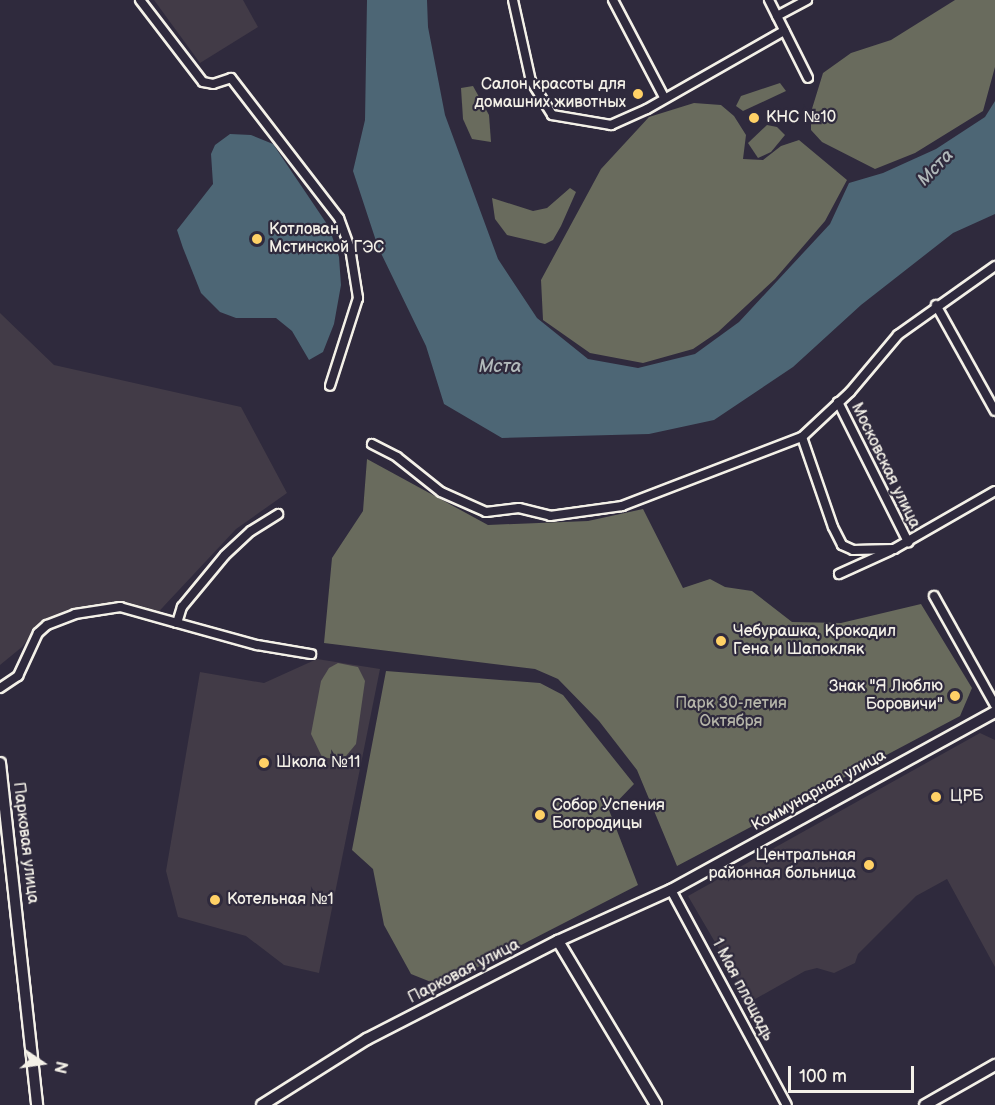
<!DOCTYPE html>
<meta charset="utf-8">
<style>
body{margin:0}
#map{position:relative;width:995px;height:1105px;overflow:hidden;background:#2f2a3d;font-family:"Balsamiq Sans",sans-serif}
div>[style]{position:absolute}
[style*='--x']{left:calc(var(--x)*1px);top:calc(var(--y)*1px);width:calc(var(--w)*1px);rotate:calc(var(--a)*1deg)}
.built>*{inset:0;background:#423b47}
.green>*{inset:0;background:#696b5d}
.water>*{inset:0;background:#4d6675}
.roads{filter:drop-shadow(2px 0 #f4f1e8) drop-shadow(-2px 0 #f4f1e8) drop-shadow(0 2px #f4f1e8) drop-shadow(0 -2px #f4f1e8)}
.street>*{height:8px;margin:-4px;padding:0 4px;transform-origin:4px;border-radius:4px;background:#2f2a3d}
.secondary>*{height:10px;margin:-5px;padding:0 5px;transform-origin:5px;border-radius:5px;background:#2f2a3d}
.dots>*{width:16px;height:16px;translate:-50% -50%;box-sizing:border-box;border:3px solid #2f2a3d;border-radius:50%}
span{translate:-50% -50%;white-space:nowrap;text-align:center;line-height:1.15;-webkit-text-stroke:4.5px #2f2a3d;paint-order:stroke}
.poi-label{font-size:16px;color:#f4f1e8}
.right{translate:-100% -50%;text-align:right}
.left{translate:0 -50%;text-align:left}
.street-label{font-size:16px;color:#f4f1e8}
.park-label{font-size:16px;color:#b5b5a9}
.water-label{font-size:18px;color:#b1b9ba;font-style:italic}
.north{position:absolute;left:12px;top:1033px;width:60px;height:60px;-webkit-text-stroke:4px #2f2a3d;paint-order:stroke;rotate:103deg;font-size:16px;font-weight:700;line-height:24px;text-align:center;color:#f4f1e8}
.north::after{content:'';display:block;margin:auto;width:21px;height:27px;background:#f4f1e8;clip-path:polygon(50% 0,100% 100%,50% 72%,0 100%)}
.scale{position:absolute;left:788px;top:1066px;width:126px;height:27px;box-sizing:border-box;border:3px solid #f4f1e8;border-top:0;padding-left:8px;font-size:18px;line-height:21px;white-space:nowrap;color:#f4f1e8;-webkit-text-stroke:4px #2f2a3d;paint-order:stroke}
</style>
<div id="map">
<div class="built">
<i style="clip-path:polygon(154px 0,243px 0,258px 27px,200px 63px)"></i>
<i style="clip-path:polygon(0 313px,54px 365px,241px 407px,287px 493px,236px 529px,149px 622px,102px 606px,36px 628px,22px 647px,0 665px)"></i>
<i style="clip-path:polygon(317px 659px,380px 669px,319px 973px,284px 965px,246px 936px,178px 917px,166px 871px,200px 672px,264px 683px)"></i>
<i style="clip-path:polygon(980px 733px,995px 740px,995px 967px,947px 879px,916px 896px,858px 954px,855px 963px,834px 973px,817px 968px,805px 971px,750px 1002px,688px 896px)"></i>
</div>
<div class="green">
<i style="clip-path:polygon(955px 0,995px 0,995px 67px,983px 111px,915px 153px,875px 169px,822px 142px,811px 130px,811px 112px,823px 73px,851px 53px,891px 40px)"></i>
<i style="clip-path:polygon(780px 83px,786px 91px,743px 111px,736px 106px,741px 96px)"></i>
<i style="clip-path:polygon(473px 86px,489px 115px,491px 142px,472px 139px,463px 119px,461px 88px)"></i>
<i style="clip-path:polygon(694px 103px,721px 105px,734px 116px,746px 135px,743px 159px,763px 160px,781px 146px,799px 140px,847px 180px,825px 221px,775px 279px,718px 332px,693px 349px,643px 363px,590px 353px,543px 320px,541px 280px,601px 169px,649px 117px)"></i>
<i style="clip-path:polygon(767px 125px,777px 127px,785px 135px,771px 152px,758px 158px,748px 143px)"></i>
<i style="clip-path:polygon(570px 188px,576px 192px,561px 226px,553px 240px,545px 244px,507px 235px,495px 219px,492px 198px,533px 211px,547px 208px)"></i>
<i style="clip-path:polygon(367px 459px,488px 525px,588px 521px,643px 509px,683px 588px,710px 579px,725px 587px,752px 591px,792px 622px,841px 623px,921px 604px,972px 688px,960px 716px,677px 866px,637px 770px,599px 721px,558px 679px,535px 669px,324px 643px,332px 558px,363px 511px)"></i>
<i style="clip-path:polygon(338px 663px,358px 667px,365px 681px,356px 744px,346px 756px,334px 759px,322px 757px,311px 734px,321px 681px,329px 668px)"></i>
<i style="clip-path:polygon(386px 671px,540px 683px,563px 695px,634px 784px,609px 810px,638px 885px,441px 986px,411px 974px,384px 925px,373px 869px,352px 850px)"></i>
</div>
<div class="water">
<i style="clip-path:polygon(367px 0,427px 0,428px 27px,445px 115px,498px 259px,537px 318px,588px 359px,638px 368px,695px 354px,739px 322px,830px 224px,849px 183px,883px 173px,936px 149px,985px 117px,995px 101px,995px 214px,953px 233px,861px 305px,793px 367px,714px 420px,649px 434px,502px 438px,444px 404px,426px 346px,378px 247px,353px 171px,365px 120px)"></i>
<i style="clip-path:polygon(230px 134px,251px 135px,273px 144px,329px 227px,339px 257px,341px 285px,334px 324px,323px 352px,309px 360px,292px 331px,276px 318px,236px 318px,220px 312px,201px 293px,183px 248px,177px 230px,213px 184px,211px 154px,215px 145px)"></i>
</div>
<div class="roads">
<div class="street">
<i style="--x:140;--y:0;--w:103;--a:52.5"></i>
<i style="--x:203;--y:82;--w:10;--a:11"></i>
<i style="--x:213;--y:84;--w:19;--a:-18"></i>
<i style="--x:231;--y:78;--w:177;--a:52.4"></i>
<i style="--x:339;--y:218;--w:32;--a:70"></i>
<i style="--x:350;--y:248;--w:51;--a:80.9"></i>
<i style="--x:358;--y:298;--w:92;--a:107.7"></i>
<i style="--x:513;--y:0;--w:83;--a:77.5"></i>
<i style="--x:531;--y:81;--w:40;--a:58"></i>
<i style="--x:552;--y:115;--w:60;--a:9.6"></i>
<i style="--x:611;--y:125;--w:39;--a:-24"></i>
<i style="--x:647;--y:109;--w:158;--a:-29.7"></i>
<i style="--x:613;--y:0;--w:110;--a:62.3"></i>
<i style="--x:769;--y:0;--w:87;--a:63.4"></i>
<i style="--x:777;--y:16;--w:34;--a:-28"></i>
<i style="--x:936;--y:305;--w:121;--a:60.9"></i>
<i style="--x:838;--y:402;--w:157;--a:63.4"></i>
<i style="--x:802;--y:437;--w:95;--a:71"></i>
<i style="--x:833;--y:527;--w:20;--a:63"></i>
<i style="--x:842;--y:545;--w:12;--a:24"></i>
<i style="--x:853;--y:550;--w:41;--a:-1.4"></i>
<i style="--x:894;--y:549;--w:116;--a:-29.9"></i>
<i style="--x:372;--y:444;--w:28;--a:27"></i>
<i style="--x:397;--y:457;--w:56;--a:38.5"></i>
<i style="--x:441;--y:492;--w:49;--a:24"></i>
<i style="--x:486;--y:512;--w:33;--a:-7"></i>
<i style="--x:519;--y:508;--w:32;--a:14"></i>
<i style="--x:550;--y:516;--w:73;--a:-7.9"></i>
<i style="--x:622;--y:506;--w:193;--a:-21"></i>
<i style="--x:802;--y:437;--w:66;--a:-43.2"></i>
<i style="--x:850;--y:392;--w:75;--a:-49.9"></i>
<i style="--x:898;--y:335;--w:119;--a:-35.4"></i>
<i style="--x:839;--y:574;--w:56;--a:-24.3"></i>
<i style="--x:934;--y:596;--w:125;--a:60.8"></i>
<i style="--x:177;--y:623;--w:83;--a:15.4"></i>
<i style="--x:257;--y:645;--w:55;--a:9.5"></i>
<i style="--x:0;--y:688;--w:22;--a:-34"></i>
<i style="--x:18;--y:676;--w:47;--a:-65.1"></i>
<i style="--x:38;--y:633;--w:12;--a:-42"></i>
<i style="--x:47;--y:625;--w:30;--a:-21"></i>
<i style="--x:75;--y:614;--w:46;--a:-8.8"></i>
<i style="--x:120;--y:607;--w:59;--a:15.7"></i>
<i style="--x:177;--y:623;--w:17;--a:-73"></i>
<i style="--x:182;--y:607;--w:67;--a:-50.4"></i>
<i style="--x:225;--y:555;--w:35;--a:-43"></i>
<i style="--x:251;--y:531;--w:32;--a:-32"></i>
<i style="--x:671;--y:890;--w:244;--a:61.7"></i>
</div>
<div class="secondary">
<i style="--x:0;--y:763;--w:344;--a:83.8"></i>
<i style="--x:558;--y:941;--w:191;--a:59.1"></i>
<i style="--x:262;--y:1105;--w:124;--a:-32.2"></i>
<i style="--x:367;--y:1039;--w:215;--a:-27.2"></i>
<i style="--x:558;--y:941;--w:124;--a:-24.3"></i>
<i style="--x:671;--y:890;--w:370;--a:-28.8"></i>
<i style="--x:925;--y:1105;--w:81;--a:-29.7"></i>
</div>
</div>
<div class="dots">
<i style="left:638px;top:94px;background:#ffd166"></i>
<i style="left:754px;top:118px;background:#ffd166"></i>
<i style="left:257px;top:239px;background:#ffd166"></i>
<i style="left:721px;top:641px;background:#ffd166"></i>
<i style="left:955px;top:696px;background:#ffd166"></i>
<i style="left:264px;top:763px;background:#ffd166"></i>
<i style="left:936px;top:797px;background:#ffd166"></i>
<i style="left:540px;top:815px;background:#ffd166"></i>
<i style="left:869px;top:865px;background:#ffd166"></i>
<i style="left:215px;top:900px;background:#ffd166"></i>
</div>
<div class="poi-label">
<span class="right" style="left:626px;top:94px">Салон красоты для<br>домашних животных</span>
<span class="left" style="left:766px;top:118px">КНС №10</span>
<span class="left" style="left:269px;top:239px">Котлован<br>Мстинской ГЭС</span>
<span class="left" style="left:733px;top:641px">Чебурашка, Крокодил<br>Гена и Шапокляк</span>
<span class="right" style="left:943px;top:696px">Знак "Я Люблю<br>Боровичи"</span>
<span class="left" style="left:276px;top:763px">Школа №11</span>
<span class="left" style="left:950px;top:797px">ЦРБ</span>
<span class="left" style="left:552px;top:815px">Собор Успения<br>Богородицы</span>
<span class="right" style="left:856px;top:865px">Центральная<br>районная больница</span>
<span class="left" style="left:227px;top:900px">Котельная №1</span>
</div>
<div class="street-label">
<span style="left:885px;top:466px;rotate:64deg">Московская улица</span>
<span style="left:819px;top:791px;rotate:-29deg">Коммунарная улица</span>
<span style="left:25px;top:843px;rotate:83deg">Парковая улица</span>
<span style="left:464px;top:972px;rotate:-27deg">Парковая улица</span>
<span style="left:742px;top:990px;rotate:62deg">1 Мая площадь</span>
</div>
<div class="park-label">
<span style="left:731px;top:713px">Парк 30-летия<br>Октября</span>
</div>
<div class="water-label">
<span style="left:936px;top:168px;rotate:-46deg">Мста</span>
<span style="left:500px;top:367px">Мста</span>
</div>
<div class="north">N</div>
<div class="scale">100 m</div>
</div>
